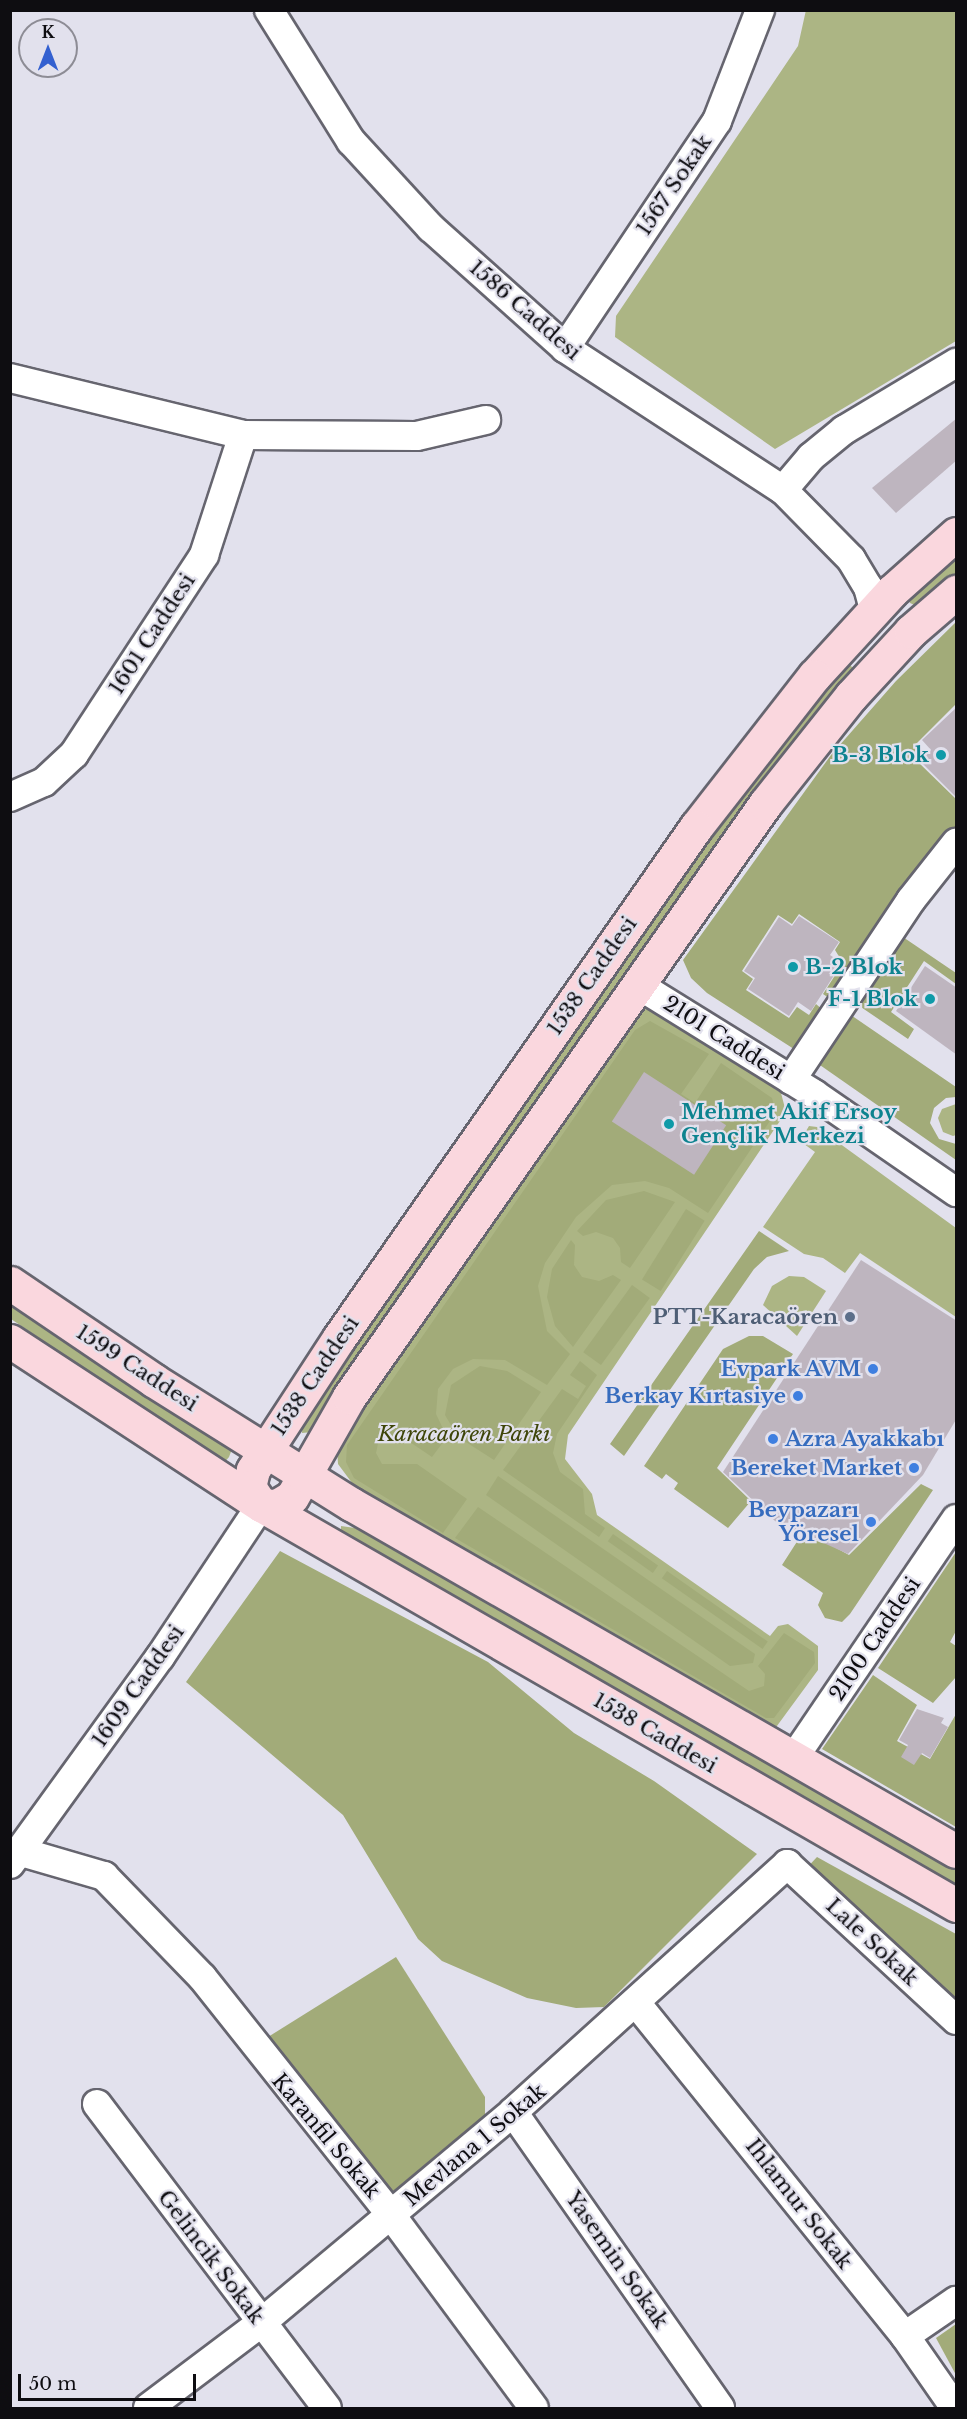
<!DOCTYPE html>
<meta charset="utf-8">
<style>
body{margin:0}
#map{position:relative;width:967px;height:2419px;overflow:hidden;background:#e2e1ed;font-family:"Libre Baskerville",serif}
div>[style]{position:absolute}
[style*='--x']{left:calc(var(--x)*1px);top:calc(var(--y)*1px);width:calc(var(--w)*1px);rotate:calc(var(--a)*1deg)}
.green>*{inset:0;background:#acb584}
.forest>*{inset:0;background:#a2ab79;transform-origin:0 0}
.building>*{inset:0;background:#beb5bf;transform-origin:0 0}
.roads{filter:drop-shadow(2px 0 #66656f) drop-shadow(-2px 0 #66656f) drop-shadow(0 2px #66656f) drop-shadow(0 -2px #66656f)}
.street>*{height:28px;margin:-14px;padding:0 14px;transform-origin:14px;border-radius:14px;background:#fff}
.secondary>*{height:33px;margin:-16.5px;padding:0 16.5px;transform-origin:16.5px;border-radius:16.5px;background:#fad7de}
.dots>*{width:16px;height:16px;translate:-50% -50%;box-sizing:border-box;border:3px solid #e2e1ed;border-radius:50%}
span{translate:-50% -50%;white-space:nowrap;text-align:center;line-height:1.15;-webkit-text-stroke:4.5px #e2e1ed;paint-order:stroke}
.street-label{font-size:21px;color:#0e0d11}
.culture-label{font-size:21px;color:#0d838f;font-weight:700}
.right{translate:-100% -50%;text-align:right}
.left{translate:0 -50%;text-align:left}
.service-label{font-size:21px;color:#4e5e75;font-weight:700}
.shop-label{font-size:21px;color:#366cbe;font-weight:700}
.park-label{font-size:21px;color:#3e4508;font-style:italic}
.frame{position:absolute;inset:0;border:12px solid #0e0d11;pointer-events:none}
.north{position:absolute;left:18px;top:18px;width:60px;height:60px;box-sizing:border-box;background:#e2e1ed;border:2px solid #8d8c95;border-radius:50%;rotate:0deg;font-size:16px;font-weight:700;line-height:24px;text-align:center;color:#0e0d11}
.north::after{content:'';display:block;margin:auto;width:21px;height:27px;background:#3360d0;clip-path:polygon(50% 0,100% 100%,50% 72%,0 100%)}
.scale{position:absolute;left:18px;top:2374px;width:178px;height:27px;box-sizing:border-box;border:3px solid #0e0d11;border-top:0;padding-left:8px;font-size:18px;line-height:21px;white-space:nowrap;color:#0e0d11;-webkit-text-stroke:4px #e2e1ed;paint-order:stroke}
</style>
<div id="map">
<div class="green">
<i style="clip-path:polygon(806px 10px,956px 11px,956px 341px,775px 449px,615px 337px,616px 316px,798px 46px)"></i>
<i style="clip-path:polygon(956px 552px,956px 576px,919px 607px,910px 603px,908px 598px)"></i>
<i style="clip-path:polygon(845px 662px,855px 669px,312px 1432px,302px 1433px,303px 1416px,712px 826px)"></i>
<i style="clip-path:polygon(646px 1009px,667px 1014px,781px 1093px,786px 1112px,568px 1435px,565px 1459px,592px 1494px,597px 1515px,770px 1636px,778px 1626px,788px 1624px,818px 1646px,818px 1670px,774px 1730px,358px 1491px,338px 1464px,337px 1448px,345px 1431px,639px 1011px)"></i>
<i style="clip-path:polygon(956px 1104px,956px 1135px,953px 1136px,943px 1132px,938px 1118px,942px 1109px)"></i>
<i style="clip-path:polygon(809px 1126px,817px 1127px,956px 1228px,956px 1317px,860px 1253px,845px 1273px,823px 1258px,804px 1254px,763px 1227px,815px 1152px,800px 1141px)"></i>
<i style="clip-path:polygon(789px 1276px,804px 1277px,826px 1291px,797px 1336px,763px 1305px,772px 1286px)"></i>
<i style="clip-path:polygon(10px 1301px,232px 1449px,229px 1457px,224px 1463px,11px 1319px)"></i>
<i style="clip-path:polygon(341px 1526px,355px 1528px,956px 1869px,956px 1886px,341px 1534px)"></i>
</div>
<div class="forest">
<i style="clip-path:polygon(956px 622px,956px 704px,916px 744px,925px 753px,917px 761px,956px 799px,956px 830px,832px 1000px,823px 994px,843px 963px,835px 950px,840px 942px,799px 914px,792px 924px,778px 915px,742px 971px,753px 979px,746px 990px,789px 1018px,797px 1007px,809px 1015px,816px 1004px,824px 1011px,797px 1051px,707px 993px,691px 978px,683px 960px,831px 755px,896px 681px)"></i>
<i style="clip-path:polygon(897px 933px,956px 973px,956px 984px,924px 961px,891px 1012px,914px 1029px,908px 1039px,852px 1001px)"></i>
<i style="clip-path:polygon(845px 1011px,956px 1087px,956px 1097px,946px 1098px,934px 1108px,930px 1123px,939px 1139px,956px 1144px,956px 1160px,817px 1063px)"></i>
<i style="clip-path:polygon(650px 1021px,709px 1054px,681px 1094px,695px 1103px,721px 1063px,772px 1098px,776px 1112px,708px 1213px,669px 1188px,645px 1181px,612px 1185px,576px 1217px,545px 1263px,538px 1286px,547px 1331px,570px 1354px,547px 1385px,505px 1360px,473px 1359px,453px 1369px,438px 1389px,436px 1414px,447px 1437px,432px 1457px,398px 1434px,379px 1439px,376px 1453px,382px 1464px,417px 1464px,467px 1499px,443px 1533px,354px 1478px,346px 1462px,347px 1445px,635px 1030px)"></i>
<i style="clip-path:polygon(644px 1191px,675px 1202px,630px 1268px,621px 1262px,620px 1248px,613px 1238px,596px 1232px,583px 1236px,577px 1231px,606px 1200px)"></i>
<i style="left:686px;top:1209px;width:22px;height:83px;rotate:32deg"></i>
<i style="clip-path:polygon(759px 1231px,789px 1251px,767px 1257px,754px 1269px,624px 1456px,610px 1444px)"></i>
<i style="clip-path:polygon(571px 1240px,575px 1245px,574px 1265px,582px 1277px,599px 1281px,613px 1275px,621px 1280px,573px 1347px,555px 1326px,547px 1297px,552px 1269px)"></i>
<i style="left:632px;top:1285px;width:22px;height:83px;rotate:36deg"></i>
<i style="clip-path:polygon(749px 1336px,763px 1336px,793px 1354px,717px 1468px,751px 1501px,728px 1528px,674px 1489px,678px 1483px,666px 1474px,662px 1479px,644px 1466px,723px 1349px)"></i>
<i style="clip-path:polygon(580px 1361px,597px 1375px,557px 1434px,553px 1453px,560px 1472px,583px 1489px,585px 1514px,605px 1528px,599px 1537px,503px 1470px,562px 1389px,578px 1399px,586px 1386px,570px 1375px)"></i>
<i style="clip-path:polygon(480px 1366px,507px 1371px,541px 1392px,494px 1460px,458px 1437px,445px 1415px,451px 1385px)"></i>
<i style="clip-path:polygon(498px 1476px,755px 1654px,753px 1663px,730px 1666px,486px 1495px)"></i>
<i style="clip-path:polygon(921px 1484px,933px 1490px,850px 1614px,842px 1622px,825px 1618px,818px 1605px,823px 1593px,782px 1565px,800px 1537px,829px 1544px,849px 1555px)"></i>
<i style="clip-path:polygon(478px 1507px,749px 1691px,764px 1686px,765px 1674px,758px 1666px,784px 1633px,814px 1652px,815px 1663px,774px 1718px,766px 1718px,455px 1538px)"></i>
<i style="left:613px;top:1534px;width:55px;height:9px;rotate:35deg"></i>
<i style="clip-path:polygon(280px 1551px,488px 1662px,574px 1733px,654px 1781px,757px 1854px,604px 2007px,576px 2008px,527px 1998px,442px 1961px,418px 1939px,343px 1815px,186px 1682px)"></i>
<i style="clip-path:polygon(956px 1552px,956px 1631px,950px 1642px,956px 1646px,956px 1677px,933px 1703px,878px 1668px)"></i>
<i style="left:667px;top:1571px;width:123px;height:9px;rotate:35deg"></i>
<i style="clip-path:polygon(873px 1675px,917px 1705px,897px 1741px,930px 1759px,956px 1714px,956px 1827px,822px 1749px)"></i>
<i style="clip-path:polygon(817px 1857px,956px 1934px,956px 2014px,803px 1872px)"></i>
<i style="clip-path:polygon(396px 1957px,485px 2097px,485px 2117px,432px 2173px,389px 2195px,260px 2042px)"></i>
<i style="clip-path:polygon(956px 2324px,956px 2375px,936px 2338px)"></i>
</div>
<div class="building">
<i style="clip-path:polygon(957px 418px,957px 460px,896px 513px,872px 488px)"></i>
<i style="clip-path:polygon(957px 707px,957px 798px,920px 761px,931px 750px,922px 740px)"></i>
<i style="clip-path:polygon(799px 916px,839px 942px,830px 955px,842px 963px,811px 1011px,798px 1002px,789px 1016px,748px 989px,755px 978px,744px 971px,779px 917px,792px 926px)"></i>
<i style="clip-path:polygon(925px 966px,957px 988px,957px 1055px,896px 1011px)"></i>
<i style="left:644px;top:1072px;width:98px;height:59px;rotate:33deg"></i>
<i style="clip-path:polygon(861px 1260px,957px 1321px,957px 1418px,923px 1475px,848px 1554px,775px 1521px,723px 1472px)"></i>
<i style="clip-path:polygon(917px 1709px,944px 1718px,941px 1723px,948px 1727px,930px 1758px,922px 1753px,914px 1765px,901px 1757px,908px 1745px,899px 1740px)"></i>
</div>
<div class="roads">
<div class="street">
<i style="--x:269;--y:10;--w:155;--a:58"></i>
<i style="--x:351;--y:141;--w:118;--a:47.4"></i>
<i style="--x:431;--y:228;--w:180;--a:41.8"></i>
<i style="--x:565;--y:348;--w:260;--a:33.1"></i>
<i style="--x:783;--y:490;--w:97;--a:45.4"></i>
<i style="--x:851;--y:559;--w:33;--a:59"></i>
<i style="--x:868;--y:587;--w:24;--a:75"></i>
<i style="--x:565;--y:348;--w:273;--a:-56.2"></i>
<i style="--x:717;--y:121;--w:119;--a:-68.8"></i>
<i style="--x:10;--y:378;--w:240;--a:13.7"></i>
<i style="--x:243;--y:435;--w:174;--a:0.3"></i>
<i style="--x:417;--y:436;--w:71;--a:-13.1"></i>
<i style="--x:783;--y:490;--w:43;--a:-49.7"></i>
<i style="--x:811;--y:457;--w:43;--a:-39.3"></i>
<i style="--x:844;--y:430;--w:131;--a:-30.9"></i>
<i style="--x:10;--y:797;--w:37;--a:-24"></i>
<i style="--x:44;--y:782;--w:41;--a:-43"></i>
<i style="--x:74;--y:754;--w:238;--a:-56.8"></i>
<i style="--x:204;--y:555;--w:126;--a:-72"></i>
<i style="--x:640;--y:986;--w:205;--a:31.8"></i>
<i style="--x:814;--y:1094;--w:173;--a:34.6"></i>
<i style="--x:791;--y:1080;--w:216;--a:-56.3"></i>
<i style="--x:911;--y:900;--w:73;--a:-51.7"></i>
<i style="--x:793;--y:1759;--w:290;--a:-55.8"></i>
<i style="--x:18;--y:1851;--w:90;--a:16.2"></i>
<i style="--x:104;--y:1876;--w:141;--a:45.9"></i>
<i style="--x:202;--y:1977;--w:304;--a:51.5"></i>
<i style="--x:391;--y:2215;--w:240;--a:53.5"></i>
<i style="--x:10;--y:1864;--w:256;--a:-54.1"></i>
<i style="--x:160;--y:1657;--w:182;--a:-56.4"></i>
<i style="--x:637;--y:2004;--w:427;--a:51.1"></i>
<i style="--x:905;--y:2336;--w:88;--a:55.2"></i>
<i style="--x:97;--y:2104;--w:381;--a:52.9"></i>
<i style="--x:513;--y:2112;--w:361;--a:55"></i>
<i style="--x:905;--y:2336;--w:62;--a:-34.5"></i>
<i style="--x:148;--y:2408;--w:141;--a:-37"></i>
<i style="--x:261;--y:2323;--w:329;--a:-39.9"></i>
<i style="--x:513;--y:2112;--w:370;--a:-42.1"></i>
<i style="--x:787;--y:1864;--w:230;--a:42.7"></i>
</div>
<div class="secondary">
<i style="--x:956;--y:534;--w:86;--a:138.3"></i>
<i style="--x:892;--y:591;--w:115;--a:132.5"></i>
<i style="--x:814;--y:676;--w:192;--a:128"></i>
<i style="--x:696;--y:827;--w:623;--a:124.94"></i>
<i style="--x:339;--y:1338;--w:158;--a:123.1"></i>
<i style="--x:253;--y:1470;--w:17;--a:103"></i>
<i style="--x:249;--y:1487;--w:22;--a:56"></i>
<i style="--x:261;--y:1505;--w:16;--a:4"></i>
<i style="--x:277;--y:1506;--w:17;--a:-31"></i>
<i style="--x:292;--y:1497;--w:115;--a:-60.3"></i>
<i style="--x:349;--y:1397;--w:724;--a:-54.95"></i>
<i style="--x:765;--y:804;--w:138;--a:-51.5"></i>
<i style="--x:851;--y:696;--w:88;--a:-47.3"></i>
<i style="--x:911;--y:631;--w:60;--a:-40.9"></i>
<i style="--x:10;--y:1283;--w:173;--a:34.1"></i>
<i style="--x:153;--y:1380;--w:234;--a:32.1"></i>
<i style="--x:351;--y:1504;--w:697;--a:29.84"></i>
<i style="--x:10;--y:1341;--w:300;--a:33.2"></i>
<i style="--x:261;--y:1505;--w:802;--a:29.92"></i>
</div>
</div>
<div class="dots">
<i style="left:941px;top:755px;background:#0f9aa8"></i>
<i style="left:793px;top:967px;background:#0f9aa8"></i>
<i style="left:930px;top:999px;background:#0f9aa8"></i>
<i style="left:669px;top:1124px;background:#0f9aa8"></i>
<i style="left:850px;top:1317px;background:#5c6f8a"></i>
<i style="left:873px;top:1369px;background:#3f7fe0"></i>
<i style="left:798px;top:1396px;background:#3f7fe0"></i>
<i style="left:773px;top:1439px;background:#3f7fe0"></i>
<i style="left:914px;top:1468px;background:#3f7fe0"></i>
<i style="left:871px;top:1522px;background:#3f7fe0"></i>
</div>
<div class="street-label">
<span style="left:674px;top:185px;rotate:-56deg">1567 Sokak</span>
<span style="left:525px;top:310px;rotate:41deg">1586 Caddesi</span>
<span style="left:152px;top:634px;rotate:-57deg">1601 Caddesi</span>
<span style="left:592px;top:976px;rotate:-55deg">1538 Caddesi</span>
<span style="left:724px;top:1038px;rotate:32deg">2101 Caddesi</span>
<span style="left:137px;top:1368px;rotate:33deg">1599 Caddesi</span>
<span style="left:315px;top:1376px;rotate:-56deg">1538 Caddesi</span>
<span style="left:875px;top:1639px;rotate:-56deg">2100 Caddesi</span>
<span style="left:138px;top:1686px;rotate:-55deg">1609 Caddesi</span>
<span style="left:655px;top:1733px;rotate:30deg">1538 Caddesi</span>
<span style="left:872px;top:1942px;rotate:43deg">Lale Sokak</span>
<span style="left:326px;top:2136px;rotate:50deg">Karanfil Sokak</span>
<span style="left:475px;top:2145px;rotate:-40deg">Mevlana 1 Sokak</span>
<span style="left:799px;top:2204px;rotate:52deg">Ihlamur Sokak</span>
<span style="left:211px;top:2257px;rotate:53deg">Gelincik Sokak</span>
<span style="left:617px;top:2260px;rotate:55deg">Yasemin Sokak</span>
</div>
<div class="culture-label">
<span class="right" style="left:929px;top:755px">B-3 Blok</span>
<span class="left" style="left:805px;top:967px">B-2 Blok</span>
<span class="right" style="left:918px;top:999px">F-1 Blok</span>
<span class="left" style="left:681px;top:1124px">Mehmet Akif Ersoy<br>Gençlik Merkezi</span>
</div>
<div class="service-label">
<span class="right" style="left:838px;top:1317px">PTT-Karacaören</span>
</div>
<div class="shop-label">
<span class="right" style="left:861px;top:1369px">Evpark AVM</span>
<span class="right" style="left:786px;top:1396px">Berkay Kırtasiye</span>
<span class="left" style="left:785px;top:1439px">Azra Ayakkabı</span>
<span class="right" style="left:902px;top:1468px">Bereket Market</span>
<span class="right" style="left:859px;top:1522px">Beypazarı<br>Yöresel</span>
</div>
<div class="park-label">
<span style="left:464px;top:1434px">Karacaören Parkı</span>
</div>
<div class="frame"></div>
<div class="north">K</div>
<div class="scale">50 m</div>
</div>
